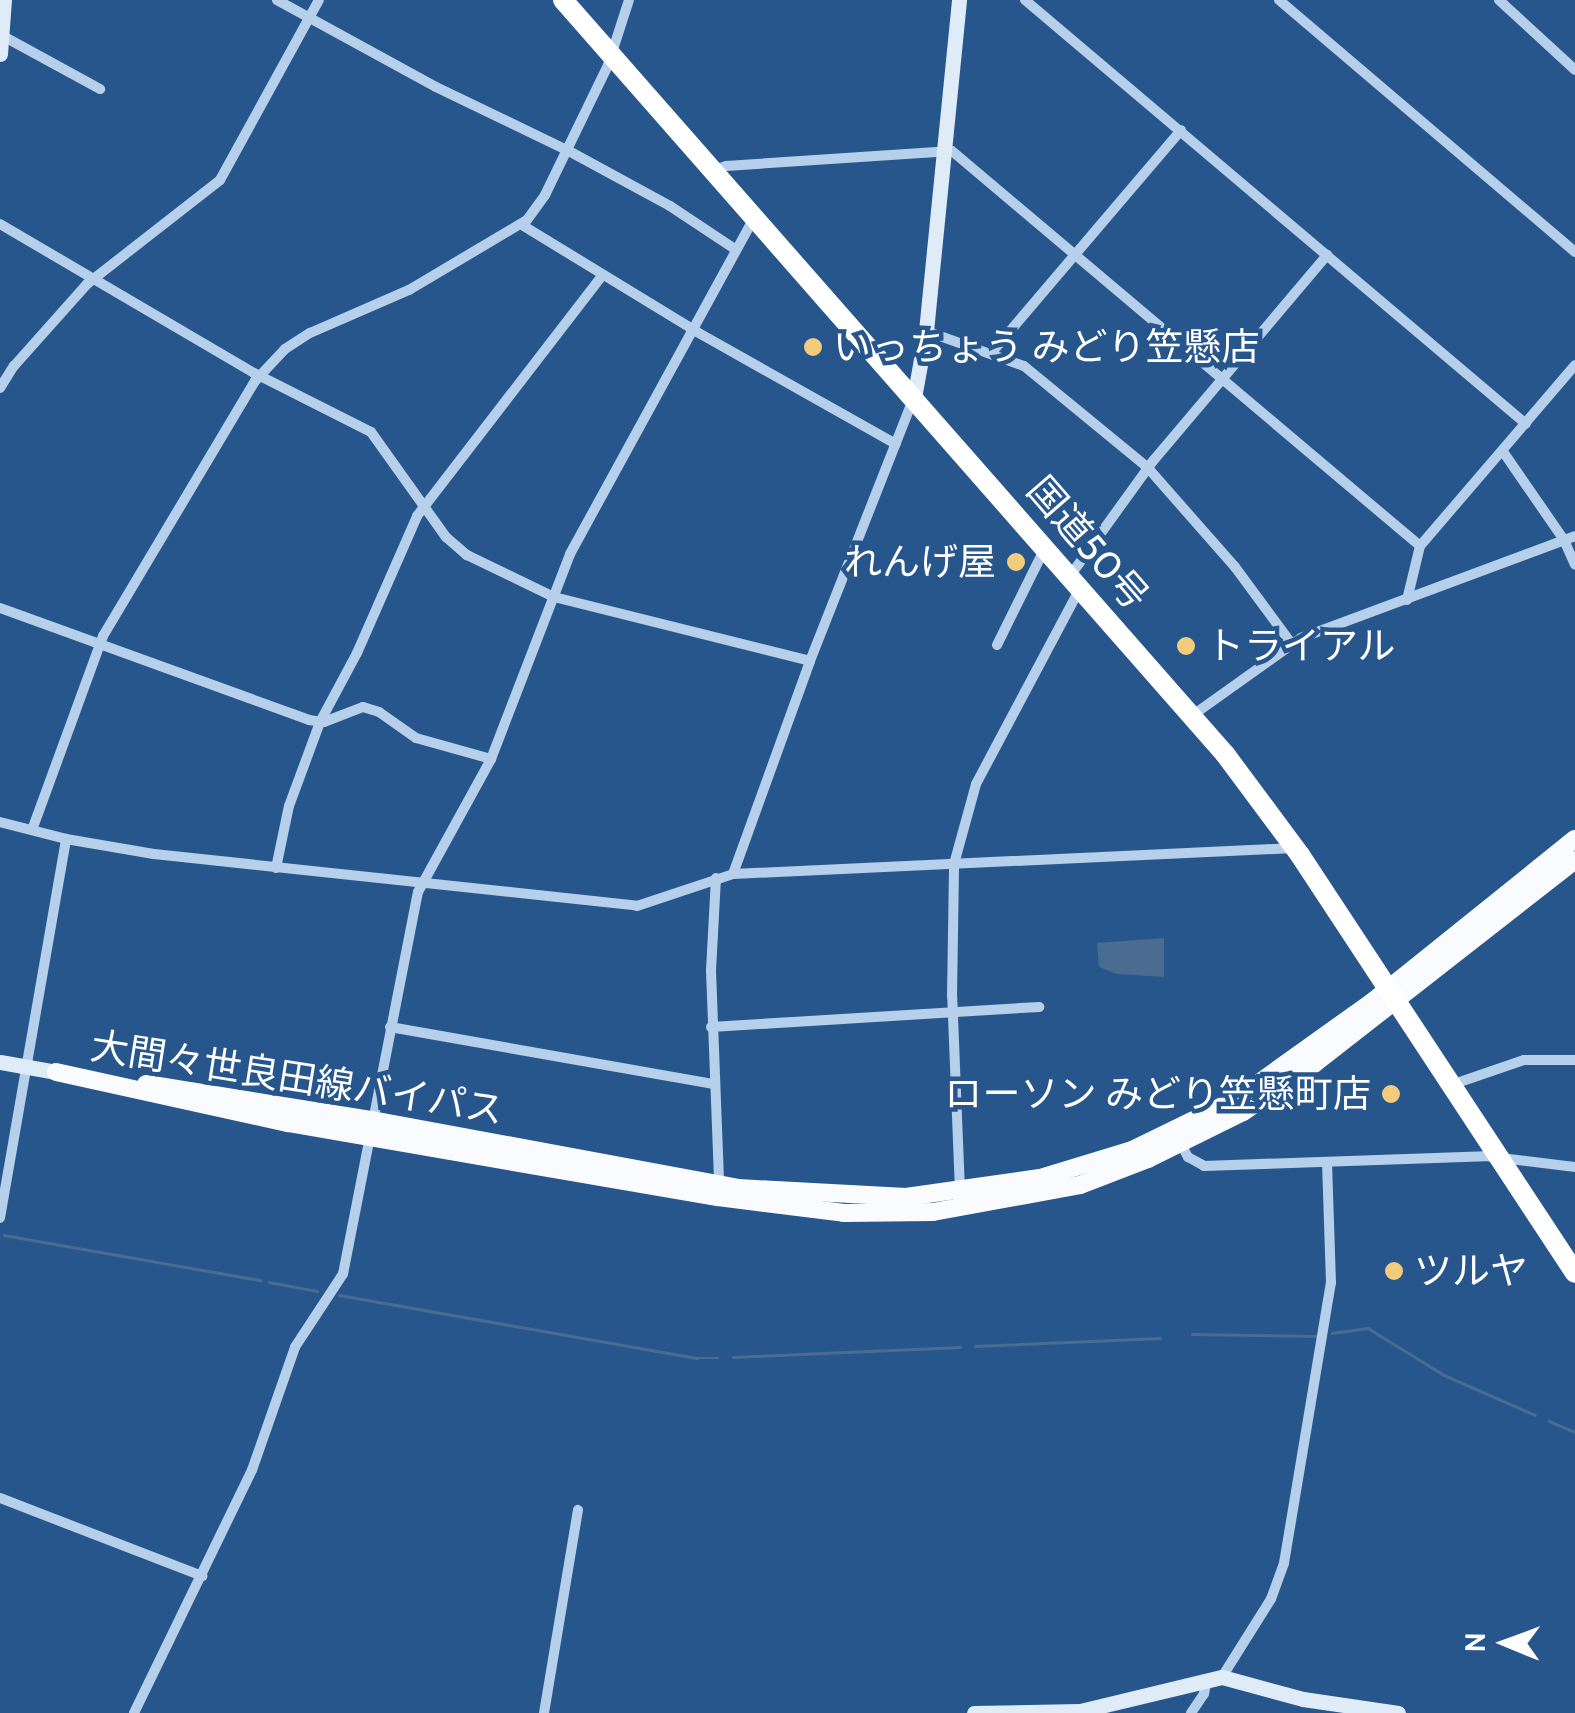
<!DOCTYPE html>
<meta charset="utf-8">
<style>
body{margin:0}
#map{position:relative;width:1575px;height:1713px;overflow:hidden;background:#27568c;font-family:Cabin,"Noto Sans JP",sans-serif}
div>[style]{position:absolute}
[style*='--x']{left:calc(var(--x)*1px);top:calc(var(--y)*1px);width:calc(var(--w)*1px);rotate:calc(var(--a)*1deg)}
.water>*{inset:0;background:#4a6c91}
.stream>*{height:2.5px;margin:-1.25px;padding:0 1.25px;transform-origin:1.25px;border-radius:1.25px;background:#4a6c91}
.street>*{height:10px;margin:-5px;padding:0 5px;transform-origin:5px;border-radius:5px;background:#b6cfea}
.secondary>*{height:15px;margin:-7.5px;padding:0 7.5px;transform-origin:7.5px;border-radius:7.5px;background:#e0ebf8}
.primary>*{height:18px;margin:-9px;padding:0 9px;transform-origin:9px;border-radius:9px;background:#f9fbfe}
.highway>*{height:20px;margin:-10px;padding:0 10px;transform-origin:10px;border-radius:10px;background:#fff}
.dots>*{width:28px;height:28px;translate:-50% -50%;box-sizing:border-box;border:5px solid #27568c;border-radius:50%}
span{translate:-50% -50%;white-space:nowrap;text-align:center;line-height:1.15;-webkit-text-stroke:9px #27568c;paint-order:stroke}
.poi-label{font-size:38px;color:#fff}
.left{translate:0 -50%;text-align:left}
.right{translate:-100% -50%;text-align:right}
.street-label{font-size:38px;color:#fff}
.north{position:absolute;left:1455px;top:1593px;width:100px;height:100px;-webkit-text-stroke:8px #27568c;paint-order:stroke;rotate:271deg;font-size:28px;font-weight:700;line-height:40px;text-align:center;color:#fff}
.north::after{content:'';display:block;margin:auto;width:35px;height:45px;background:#fff;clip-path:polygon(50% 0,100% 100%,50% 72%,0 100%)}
</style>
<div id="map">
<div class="water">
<i style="clip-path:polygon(1164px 938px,1164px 977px,1117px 974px,1099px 967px,1097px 943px)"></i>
</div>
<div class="stream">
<i style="--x:4;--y:1235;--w:260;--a:10"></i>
<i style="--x:269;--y:1282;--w:49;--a:10.6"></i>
<i style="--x:339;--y:1295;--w:364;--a:10"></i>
<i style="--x:698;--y:1358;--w:20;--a:0"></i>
<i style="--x:1332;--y:1333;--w:36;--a:-8"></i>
<i style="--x:1368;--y:1328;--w:89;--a:31.7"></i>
<i style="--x:1444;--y:1375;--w:99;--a:23.7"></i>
<i style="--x:1192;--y:1334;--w:126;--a:0.9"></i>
<i style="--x:975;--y:1346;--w:185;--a:-2.5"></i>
<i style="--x:733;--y:1357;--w:227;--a:-2.5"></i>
<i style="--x:1549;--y:1421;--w:28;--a:23"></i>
</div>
<div class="street">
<i style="--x:277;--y:0;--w:181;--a:28.7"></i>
<i style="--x:436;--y:87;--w:145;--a:25.7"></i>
<i style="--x:567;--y:150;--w:117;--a:28.5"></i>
<i style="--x:670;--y:206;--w:78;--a:33.5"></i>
<i style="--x:1025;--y:0;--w:656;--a:40.24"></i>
<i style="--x:1279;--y:0;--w:389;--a:40.4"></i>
<i style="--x:1499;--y:0;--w:103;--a:42.6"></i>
<i style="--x:1;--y:35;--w:113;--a:28.6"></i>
<i style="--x:713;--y:170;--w:14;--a:-17"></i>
<i style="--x:726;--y:166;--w:226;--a:-3.8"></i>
<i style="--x:952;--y:151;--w:612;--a:40.16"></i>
<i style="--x:0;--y:224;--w:294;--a:30.4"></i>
<i style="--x:254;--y:373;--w:131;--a:26.8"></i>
<i style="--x:371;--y:432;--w:129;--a:54.5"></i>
<i style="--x:446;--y:537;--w:28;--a:41"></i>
<i style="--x:467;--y:555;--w:97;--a:25.8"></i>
<i style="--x:554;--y:597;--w:264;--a:14"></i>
<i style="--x:522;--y:225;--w:205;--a:31.4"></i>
<i style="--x:697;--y:332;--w:228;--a:29.4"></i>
<i style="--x:926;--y:331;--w:104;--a:19.7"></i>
<i style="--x:1024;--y:366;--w:161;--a:39.4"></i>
<i style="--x:1148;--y:468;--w:132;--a:48.7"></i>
<i style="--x:1235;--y:567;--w:94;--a:53.6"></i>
<i style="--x:993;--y:351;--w:290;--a:-49.6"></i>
<i style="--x:0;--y:388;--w:26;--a:-58"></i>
<i style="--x:14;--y:366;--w:110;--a:-48.3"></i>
<i style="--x:87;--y:284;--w:169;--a:-38"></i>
<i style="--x:220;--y:180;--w:205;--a:-61.2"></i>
<i style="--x:1504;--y:453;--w:106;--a:55.4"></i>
<i style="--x:1564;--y:540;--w:27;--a:66"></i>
<i style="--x:1070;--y:576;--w:142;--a:-54.2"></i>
<i style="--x:1153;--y:461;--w:270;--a:-49.8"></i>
<i style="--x:1407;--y:600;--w:56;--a:-76.5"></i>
<i style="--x:1420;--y:546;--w:238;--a:-49.4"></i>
<i style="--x:0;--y:608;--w:329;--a:19.9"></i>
<i style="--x:309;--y:720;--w:15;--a:8"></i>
<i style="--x:324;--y:722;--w:42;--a:-21"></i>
<i style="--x:363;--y:707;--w:17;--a:17"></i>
<i style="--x:379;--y:712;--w:45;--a:35.1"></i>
<i style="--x:416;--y:738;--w:78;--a:15.6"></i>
<i style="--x:997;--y:645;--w:108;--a:-63.7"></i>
<i style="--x:1193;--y:715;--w:133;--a:-35.5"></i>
<i style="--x:1301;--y:638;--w:292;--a:-20.4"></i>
<i style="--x:0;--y:822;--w:68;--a:14.4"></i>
<i style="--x:66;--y:839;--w:89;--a:9.7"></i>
<i style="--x:154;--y:854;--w:486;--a:6.1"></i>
<i style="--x:637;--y:906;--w:101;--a:-18.4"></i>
<i style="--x:733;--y:874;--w:562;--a:-2.65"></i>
<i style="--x:32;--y:830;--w:207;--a:-69.9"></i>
<i style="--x:103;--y:636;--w:297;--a:-59.2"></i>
<i style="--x:255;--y:381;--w:44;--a:-46.8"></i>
<i style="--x:285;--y:349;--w:30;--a:-33"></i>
<i style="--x:310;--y:333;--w:108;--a:-23.5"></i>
<i style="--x:409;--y:290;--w:137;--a:-30.7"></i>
<i style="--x:527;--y:220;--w:31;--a:-54"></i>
<i style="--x:545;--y:195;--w:144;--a:-64.1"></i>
<i style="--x:608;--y:65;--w:68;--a:-72.1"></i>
<i style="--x:276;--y:868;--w:63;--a:-78.2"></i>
<i style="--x:289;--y:806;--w:90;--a:-69.7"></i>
<i style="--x:320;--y:722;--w:78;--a:-61.8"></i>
<i style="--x:357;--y:653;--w:150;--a:-66.3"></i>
<i style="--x:417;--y:516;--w:303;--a:-52.4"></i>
<i style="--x:733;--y:874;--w:226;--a:-70.1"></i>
<i style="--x:810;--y:661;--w:282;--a:-68.5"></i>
<i style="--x:716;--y:878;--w:93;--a:93.1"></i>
<i style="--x:711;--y:971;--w:213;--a:87.8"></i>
<i style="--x:390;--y:1027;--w:329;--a:10"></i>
<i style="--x:711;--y:1027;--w:329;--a:-3.5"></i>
<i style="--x:1451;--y:1085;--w:77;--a:-18.9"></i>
<i style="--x:1524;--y:1060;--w:51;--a:0"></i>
<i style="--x:1181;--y:1144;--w:15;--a:62"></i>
<i style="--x:1188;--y:1157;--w:18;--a:29"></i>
<i style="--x:1204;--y:1166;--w:281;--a:-2"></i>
<i style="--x:1485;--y:1156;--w:91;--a:7"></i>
<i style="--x:960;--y:1191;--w:195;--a:-92.3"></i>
<i style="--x:952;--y:996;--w:132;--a:-89.1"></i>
<i style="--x:954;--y:864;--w:83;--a:-74.6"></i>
<i style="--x:976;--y:784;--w:222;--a:-62"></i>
<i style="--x:0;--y:1218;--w:385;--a:-80.1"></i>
<i style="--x:0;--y:1498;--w:217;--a:21.1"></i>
<i style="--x:1222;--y:1677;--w:92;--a:-57.9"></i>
<i style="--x:1271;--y:1599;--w:38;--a:-70"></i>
<i style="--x:1284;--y:1563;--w:284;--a:-80.5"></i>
<i style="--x:1331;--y:1283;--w:120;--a:-91.9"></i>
<i style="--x:134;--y:1713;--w:270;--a:-64.1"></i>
<i style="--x:252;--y:1470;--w:130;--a:-70.7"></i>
<i style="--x:295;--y:1347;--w:87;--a:-56.7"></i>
<i style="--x:343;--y:1274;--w:389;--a:-78.9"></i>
<i style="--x:418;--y:892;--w:152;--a:-61.2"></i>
<i style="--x:491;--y:759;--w:220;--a:-68.9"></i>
<i style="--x:570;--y:554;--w:383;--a:-61.3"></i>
<i style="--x:544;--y:1713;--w:206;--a:-80.5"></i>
<i style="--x:1191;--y:1713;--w:23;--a:-56"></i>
<i style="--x:1204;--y:1694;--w:15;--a:-79"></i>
</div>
<div class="secondary">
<i style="--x:0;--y:54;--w:54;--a:-85.8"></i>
<i style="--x:914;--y:398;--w:68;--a:-79.8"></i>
<i style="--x:926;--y:331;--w:333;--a:-84.3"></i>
<i style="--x:0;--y:1062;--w:57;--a:10.1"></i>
<i style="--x:974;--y:1713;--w:106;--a:-1.1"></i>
<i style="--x:1080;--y:1711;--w:146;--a:-13.5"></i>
<i style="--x:1222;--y:1677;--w:84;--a:15.2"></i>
<i style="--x:1303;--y:1699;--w:96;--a:8.4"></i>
</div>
<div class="primary">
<i style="--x:56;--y:1072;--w:238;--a:12.4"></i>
<i style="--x:288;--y:1123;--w:436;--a:9.8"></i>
<i style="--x:718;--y:1197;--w:127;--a:7.2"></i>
<i style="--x:844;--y:1213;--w:89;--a:-0.6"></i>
<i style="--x:933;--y:1212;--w:149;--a:-10.4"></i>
<i style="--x:1080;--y:1185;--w:73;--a:-20.9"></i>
<i style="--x:1148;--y:1159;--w:106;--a:-26.3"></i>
<i style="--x:1243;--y:1112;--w:86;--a:-34.1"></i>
<i style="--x:1314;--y:1064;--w:331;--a:-38"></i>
<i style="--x:146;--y:1084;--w:229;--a:9.1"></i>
<i style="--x:372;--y:1120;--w:372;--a:10.5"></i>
<i style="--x:738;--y:1188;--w:168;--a:3.1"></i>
<i style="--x:906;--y:1197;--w:135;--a:-8.1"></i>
<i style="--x:1040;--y:1178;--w:96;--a:-16.9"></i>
<i style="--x:1132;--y:1150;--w:114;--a:-25.9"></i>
<i style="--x:1235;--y:1100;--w:168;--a:-35.6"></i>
<i style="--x:1372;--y:1002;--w:260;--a:-38.8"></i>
</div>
<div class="highway">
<i style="--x:563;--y:0;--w:1003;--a:48.72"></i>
<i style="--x:1225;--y:754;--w:126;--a:53.4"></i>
<i style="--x:1300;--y:855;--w:500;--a:56.66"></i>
</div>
<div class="dots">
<i style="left:813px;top:347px;background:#f3cc7b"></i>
<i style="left:1016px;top:562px;background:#f3cc7b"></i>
<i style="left:1186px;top:646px;background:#f3cc7b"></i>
<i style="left:1391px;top:1094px;background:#f3cc7b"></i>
<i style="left:1394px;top:1271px;background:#f3cc7b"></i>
</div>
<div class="poi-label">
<span class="left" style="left:833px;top:347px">いっちょう みどり笠懸店</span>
<span class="right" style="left:996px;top:562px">れんげ屋</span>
<span class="left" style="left:1206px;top:646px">トライアル</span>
<span class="right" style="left:1371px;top:1094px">ローソン みどり笠懸町店</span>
<span class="left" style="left:1414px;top:1271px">ツルヤ</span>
</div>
<div class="street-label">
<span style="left:1088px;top:543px;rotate:49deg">国道50号</span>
<span style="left:297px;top:1078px;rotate:9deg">大間々世良田線バイパス</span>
</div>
<div class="north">N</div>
</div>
